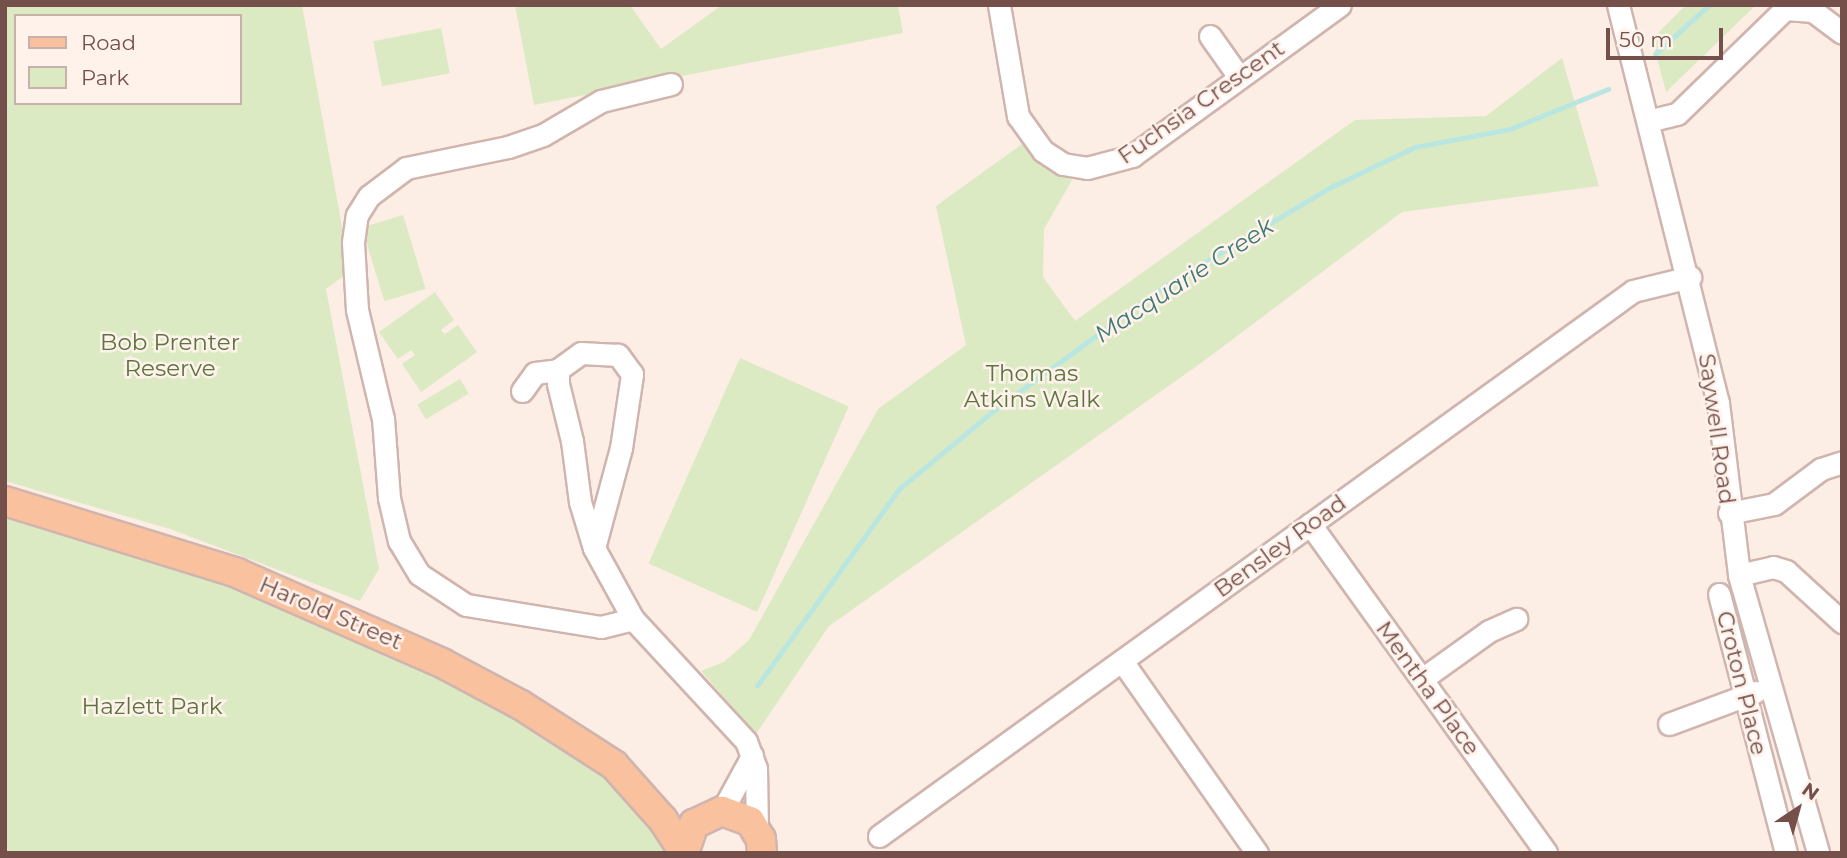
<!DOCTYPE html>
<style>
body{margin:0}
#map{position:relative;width:1847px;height:858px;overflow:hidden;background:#fcede5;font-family:Montserrat,sans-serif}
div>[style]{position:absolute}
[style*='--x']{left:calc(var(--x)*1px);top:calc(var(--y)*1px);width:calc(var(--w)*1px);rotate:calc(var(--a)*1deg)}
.green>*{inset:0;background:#dceac3;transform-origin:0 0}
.stream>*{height:4.5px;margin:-2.25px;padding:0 2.25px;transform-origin:2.25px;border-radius:2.25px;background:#b9e6e1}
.roads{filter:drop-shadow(2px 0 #d0b5ae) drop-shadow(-2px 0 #d0b5ae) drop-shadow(0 2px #d0b5ae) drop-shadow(0 -2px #d0b5ae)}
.minor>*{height:21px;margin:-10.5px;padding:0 10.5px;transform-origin:10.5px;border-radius:10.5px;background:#fff}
.major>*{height:28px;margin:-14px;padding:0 14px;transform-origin:14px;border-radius:14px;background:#fac19e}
span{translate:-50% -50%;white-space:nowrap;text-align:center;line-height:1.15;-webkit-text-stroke:5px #fff2eb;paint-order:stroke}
.street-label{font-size:23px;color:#754f4a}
.park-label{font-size:23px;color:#5c753f}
.water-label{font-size:24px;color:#3e7a76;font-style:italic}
.frame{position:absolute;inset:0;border:7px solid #754f4a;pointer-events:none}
.legend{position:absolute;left:14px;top:14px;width:228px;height:91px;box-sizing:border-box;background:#fff2eb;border:2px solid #c8b1ab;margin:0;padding:9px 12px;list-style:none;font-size:21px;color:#754f4a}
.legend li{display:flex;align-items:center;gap:14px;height:35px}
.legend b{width:35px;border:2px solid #c8b1ab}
.north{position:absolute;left:1763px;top:774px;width:70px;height:70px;-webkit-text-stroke:5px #fff2eb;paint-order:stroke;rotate:36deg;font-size:19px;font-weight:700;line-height:28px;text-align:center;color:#754f4a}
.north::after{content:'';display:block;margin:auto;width:24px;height:32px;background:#754f4a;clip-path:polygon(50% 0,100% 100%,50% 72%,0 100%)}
.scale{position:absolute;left:1606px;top:28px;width:117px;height:32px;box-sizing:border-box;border:4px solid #754f4a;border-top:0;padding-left:9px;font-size:21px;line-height:24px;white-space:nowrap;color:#754f4a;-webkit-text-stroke:5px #fff2eb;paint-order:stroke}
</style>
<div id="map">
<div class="green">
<i style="clip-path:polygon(evenodd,5px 5px,302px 5px,350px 271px,326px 289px,379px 569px,360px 601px,170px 529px,5px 481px,5px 5px,16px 16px,240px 16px,240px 103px,16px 103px,16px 16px)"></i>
<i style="clip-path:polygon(515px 5px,630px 5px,661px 49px,722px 5px,898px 5px,903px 33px,534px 105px)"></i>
<i style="clip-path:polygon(1686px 5px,1756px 5px,1666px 92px,1652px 39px)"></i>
<i style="left:441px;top:28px;width:46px;height:69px;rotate:79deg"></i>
<i style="clip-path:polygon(1562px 58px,1599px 186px,1402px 212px,1201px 363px,829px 626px,756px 734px,701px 671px,724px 662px,749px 640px,878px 409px,966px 345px,936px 206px,1022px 144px,1072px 180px,1044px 229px,1043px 277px,1075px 321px,1355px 120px,1486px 116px)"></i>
<i style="left:403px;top:215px;width:77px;height:43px;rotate:73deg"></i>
<i style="clip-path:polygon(435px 292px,454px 320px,441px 330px,445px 334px,458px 325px,477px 352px,421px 392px,402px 364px,415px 355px,411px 350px,398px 359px,379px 332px)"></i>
<i style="left:740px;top:358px;width:119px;height:225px;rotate:24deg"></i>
<i style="left:460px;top:379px;width:17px;height:50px;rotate:59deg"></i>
<i style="clip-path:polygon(5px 515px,188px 563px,343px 622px,575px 745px,659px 825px,668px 853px,5px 853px)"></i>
</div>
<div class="stream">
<i style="--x:1655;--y:54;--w:73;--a:-42.2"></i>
<i style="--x:757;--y:686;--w:243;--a:-54.2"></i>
<i style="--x:899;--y:489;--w:127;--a:-39.6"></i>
<i style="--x:997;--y:408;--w:205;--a:-36.1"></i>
<i style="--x:1163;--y:287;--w:196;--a:-30.8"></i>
<i style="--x:1331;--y:187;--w:93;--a:-25.5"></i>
<i style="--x:1415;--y:147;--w:97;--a:-10.7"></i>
<i style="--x:1510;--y:129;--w:106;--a:-22.2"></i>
</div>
<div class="roads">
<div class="minor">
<i style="--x:999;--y:5;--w:113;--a:80.3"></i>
<i style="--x:1018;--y:116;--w:43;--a:54.5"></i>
<i style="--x:1043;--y:151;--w:24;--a:33"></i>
<i style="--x:1063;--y:164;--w:24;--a:9"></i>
<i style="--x:1087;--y:168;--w:47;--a:-14.9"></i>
<i style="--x:1132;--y:156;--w:257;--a:-36"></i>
<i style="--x:1618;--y:5;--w:410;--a:75.9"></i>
<i style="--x:1718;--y:403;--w:173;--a:83"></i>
<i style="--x:1739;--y:575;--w:289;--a:74.1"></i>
<i style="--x:1210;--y:36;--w:50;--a:54.7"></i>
<i style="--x:1648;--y:121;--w:30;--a:-14"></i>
<i style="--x:1677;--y:114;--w:151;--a:-44.2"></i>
<i style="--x:1785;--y:9;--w:28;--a:4"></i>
<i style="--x:1813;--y:11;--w:36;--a:37"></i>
<i style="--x:522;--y:391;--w:22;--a:-54"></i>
<i style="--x:535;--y:373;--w:23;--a:-7"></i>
<i style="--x:1729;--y:513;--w:46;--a:-11.3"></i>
<i style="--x:1774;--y:504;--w:59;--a:-36.7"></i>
<i style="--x:1821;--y:469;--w:22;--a:-18"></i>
<i style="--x:1310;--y:524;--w:405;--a:54.3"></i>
<i style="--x:594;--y:548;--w:104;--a:-74.9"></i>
<i style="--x:621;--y:448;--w:75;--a:-81.5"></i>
<i style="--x:632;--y:374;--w:24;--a:-126"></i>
<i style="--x:618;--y:355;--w:37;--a:-177"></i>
<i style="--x:581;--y:353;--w:29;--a:144"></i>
<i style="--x:558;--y:370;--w:14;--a:90"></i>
<i style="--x:558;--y:384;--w:59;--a:76.2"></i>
<i style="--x:572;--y:441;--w:62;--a:82.5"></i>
<i style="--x:580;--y:502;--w:48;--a:73.1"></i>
<i style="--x:594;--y:548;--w:81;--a:61.2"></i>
<i style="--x:633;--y:619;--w:166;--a:47.2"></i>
<i style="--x:746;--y:741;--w:29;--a:70"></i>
<i style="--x:756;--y:768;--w:61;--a:89.1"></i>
<i style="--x:1739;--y:575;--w:35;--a:-13"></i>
<i style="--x:1773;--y:567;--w:14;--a:17"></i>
<i style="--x:1786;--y:571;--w:76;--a:42.3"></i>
<i style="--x:1719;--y:594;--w:268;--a:75.5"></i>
<i style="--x:633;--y:619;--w:33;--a:166"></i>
<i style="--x:601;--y:627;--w:137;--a:-170.7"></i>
<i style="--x:466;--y:605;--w:56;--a:-146.6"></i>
<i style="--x:419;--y:574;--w:39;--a:-121"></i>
<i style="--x:399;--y:541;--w:44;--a:-103.1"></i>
<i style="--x:389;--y:498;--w:79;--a:-94.3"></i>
<i style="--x:383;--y:419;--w:112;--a:-103.4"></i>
<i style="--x:357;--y:310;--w:68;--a:-93.4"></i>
<i style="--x:353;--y:242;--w:27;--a:-82"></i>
<i style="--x:357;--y:215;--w:22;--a:-58"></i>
<i style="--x:369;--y:196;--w:46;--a:-37.1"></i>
<i style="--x:406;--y:168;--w:104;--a:-11.6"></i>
<i style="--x:508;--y:147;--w:37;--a:-19"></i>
<i style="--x:543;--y:135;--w:67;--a:-30.4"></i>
<i style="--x:601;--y:101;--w:72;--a:-13.7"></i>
<i style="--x:1122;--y:661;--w:235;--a:54.9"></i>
<i style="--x:1422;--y:679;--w:82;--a:-35.6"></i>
<i style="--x:1489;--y:631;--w:30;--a:-24"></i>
<i style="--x:1669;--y:724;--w:92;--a:-20.4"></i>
<i style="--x:722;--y:811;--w:63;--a:-61.4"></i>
<i style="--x:879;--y:836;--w:930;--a:-35.86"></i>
<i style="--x:1633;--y:291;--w:59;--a:-13.8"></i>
</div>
<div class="major">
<i style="--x:5;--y:501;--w:243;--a:17.2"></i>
<i style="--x:237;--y:573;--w:224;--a:23.7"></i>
<i style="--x:442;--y:663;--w:89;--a:28"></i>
<i style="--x:521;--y:705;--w:111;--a:32.8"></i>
<i style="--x:614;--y:765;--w:74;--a:48.3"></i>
<i style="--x:663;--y:820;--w:38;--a:57"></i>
<i style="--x:684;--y:853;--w:31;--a:-71"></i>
<i style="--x:694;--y:824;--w:31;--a:-25"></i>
<i style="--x:722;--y:811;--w:30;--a:20"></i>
<i style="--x:750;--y:821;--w:21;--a:59"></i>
<i style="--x:761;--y:839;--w:14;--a:86"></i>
</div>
</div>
<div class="street-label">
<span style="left:1201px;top:102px;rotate:-35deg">Fuchsia Crescent</span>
<span style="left:1717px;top:429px;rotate:82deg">Saywell Road</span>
<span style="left:1280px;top:546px;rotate:-36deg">Bensley Road</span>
<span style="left:331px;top:613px;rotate:23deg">Harold Street</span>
<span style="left:1742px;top:683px;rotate:76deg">Croton Place</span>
<span style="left:1428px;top:688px;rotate:54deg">Mentha Place</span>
</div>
<div class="park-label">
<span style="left:170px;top:355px">Bob Prenter<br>Reserve</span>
<span style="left:1032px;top:386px">Thomas<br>Atkins Walk</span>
<span style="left:152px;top:706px">Hazlett Park</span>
</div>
<div class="water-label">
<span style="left:1184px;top:280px;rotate:-33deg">Macquarie Creek</span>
</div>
<div class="frame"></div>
<ul class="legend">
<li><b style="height:9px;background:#fac19e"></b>Road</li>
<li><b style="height:19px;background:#dceac3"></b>Park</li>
</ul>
<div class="north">N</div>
<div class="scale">50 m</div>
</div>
